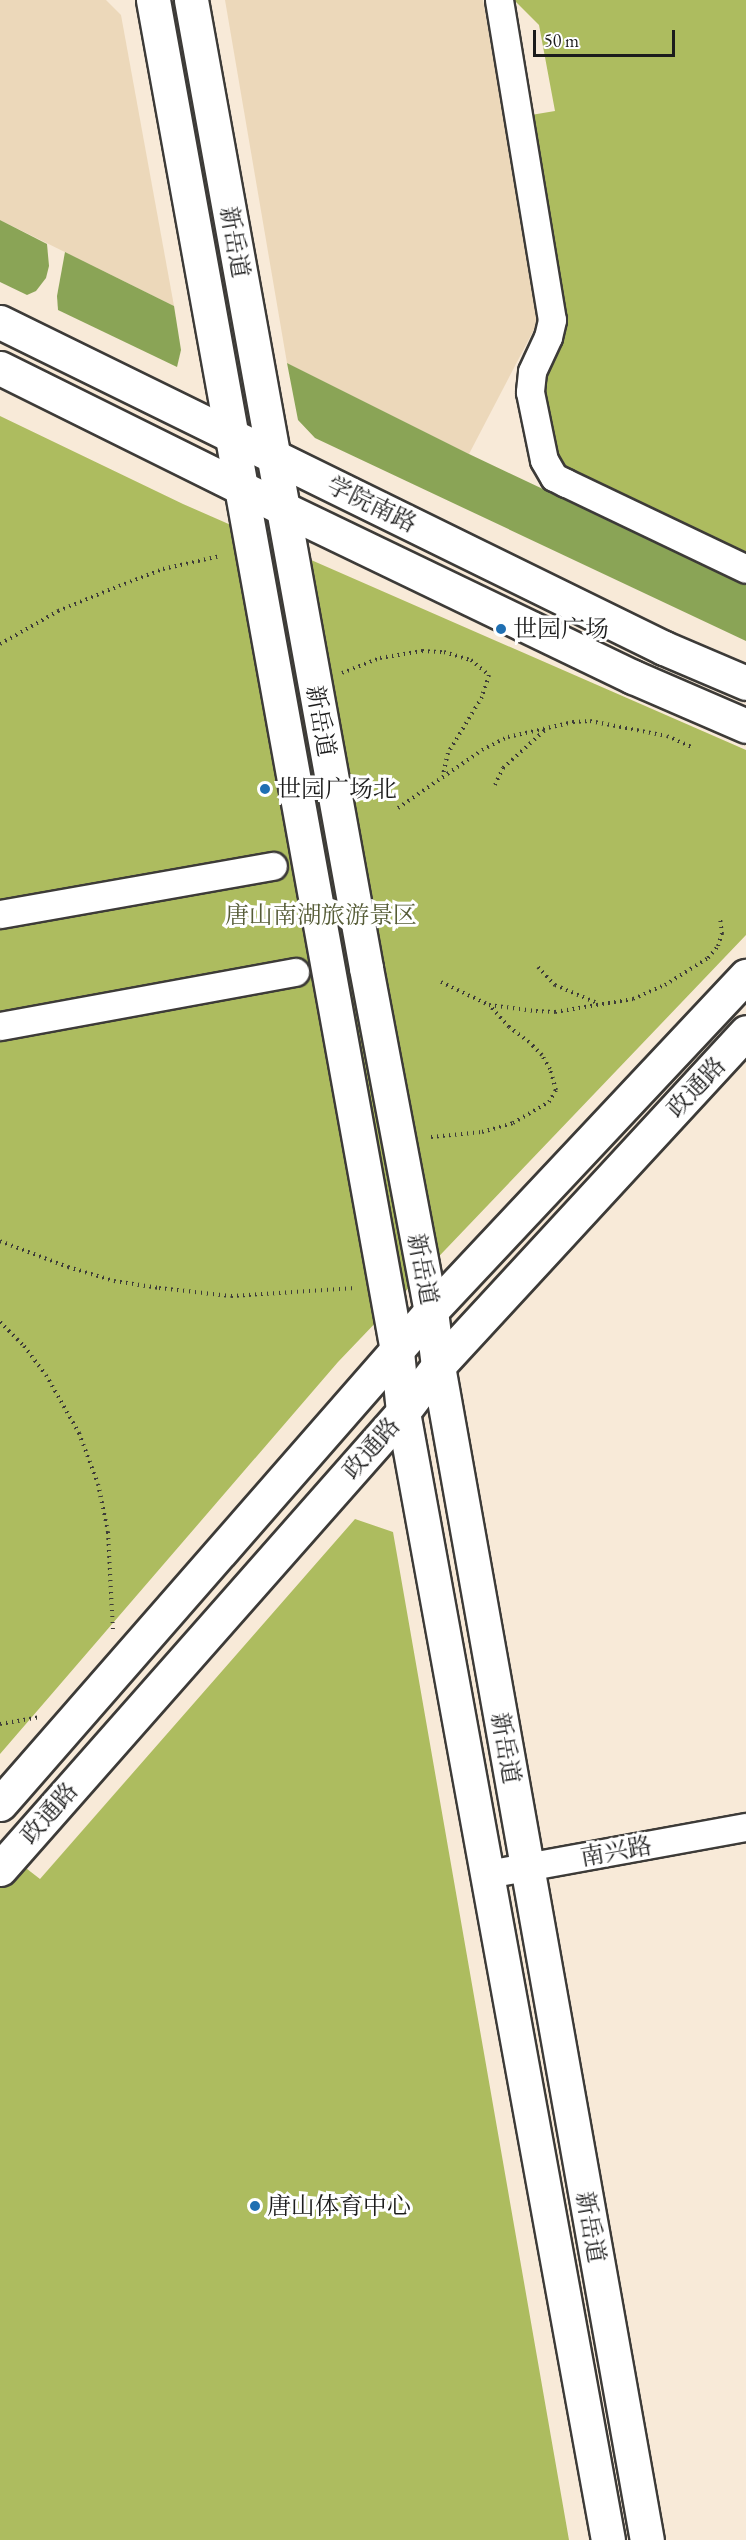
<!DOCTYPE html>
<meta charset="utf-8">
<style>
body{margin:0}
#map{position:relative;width:746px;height:2540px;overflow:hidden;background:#f8ead8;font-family:"EB Garamond","Noto Serif SC",serif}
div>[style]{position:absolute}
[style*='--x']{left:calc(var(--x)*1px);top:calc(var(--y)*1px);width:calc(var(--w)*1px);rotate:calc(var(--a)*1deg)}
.built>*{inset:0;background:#ecd8ba}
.green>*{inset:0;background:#adbc5f}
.forest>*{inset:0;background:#8aa456}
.path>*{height:4px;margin-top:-2px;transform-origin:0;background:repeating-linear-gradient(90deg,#3d3b38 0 1.5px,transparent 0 6px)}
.roads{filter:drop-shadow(2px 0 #3d3b38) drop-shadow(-2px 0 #3d3b38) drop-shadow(0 2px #3d3b38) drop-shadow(0 -2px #3d3b38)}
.minor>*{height:27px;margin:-13.5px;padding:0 13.5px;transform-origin:13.5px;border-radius:13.5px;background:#fff}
.major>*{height:33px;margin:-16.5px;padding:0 16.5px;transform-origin:16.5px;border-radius:16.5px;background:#fff}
.dots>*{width:16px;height:16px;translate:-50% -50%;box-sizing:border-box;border:3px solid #fff;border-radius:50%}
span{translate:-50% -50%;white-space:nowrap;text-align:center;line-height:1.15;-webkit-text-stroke:6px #fff;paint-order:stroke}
.street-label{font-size:24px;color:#1c1c1c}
.poi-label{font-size:24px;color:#1c1c1c}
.left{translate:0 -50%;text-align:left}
.park-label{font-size:24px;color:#565c37}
.scale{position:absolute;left:533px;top:30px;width:142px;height:27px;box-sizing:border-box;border:3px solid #1c1c1c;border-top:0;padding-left:8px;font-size:18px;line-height:21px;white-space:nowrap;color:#1c1c1c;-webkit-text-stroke:4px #fff;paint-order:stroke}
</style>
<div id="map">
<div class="built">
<i style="clip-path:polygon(0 0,106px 0,121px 15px,174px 306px,0 220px)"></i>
<i style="clip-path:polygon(225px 0,483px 0,540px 318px,469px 454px,287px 363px)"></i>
</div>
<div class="green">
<i style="clip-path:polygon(514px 0,746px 0,746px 562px,573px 480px,554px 456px,542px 384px,531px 115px,555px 111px,539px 25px)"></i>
<i style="clip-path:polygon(0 416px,183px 504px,746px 750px,746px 935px,338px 1362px,0 1754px)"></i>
<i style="clip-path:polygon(355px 1519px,393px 1532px,569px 2540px,0 2540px,0 1848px,40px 1879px)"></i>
</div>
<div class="forest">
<i style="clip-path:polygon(0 220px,47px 244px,49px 266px,46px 278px,36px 291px,27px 295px,0 282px)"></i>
<i style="clip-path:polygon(65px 252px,174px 306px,181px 350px,177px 367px,58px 310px,57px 296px)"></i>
<i style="clip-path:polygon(287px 363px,469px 454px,746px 585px,746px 641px,315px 438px,298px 420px)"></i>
</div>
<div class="path">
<i style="--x:0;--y:644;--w:67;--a:-29.6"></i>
<i style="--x:58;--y:611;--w:66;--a:-22.3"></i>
<i style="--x:119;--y:586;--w:47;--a:-21.1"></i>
<i style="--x:163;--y:569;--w:58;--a:-12.8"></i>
<i style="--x:342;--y:673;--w:41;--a:-21.5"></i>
<i style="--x:380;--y:658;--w:43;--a:-9.5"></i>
<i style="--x:422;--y:651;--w:22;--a:3"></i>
<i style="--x:444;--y:652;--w:28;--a:17"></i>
<i style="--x:471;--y:660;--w:23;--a:40"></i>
<i style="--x:489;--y:675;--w:23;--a:108"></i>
<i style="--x:482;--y:697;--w:66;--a:121.3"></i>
<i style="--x:448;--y:753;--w:22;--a:103"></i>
<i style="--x:495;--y:785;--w:19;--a:-65"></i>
<i style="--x:503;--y:768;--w:57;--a:-42.1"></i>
<i style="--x:398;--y:808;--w:102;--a:-34.6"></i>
<i style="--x:482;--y:750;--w:29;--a:-27"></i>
<i style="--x:508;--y:737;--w:67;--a:-13"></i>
<i style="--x:573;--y:722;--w:17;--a:-3"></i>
<i style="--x:590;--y:721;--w:78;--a:11"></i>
<i style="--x:667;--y:736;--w:27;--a:24"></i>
<i style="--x:538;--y:967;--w:25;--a:47"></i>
<i style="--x:555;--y:985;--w:46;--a:23.2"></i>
<i style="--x:441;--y:982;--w:53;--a:25.6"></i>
<i style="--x:489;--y:1005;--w:47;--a:7.3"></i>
<i style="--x:536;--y:1011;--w:19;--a:3"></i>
<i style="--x:555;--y:1012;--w:79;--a:-9.5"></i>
<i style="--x:633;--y:999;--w:35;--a:-24"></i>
<i style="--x:665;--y:985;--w:51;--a:-32.1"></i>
<i style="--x:708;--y:958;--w:16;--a:-50"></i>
<i style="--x:718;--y:946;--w:13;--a:-72"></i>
<i style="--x:722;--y:934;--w:17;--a:-97"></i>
<i style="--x:431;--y:1137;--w:51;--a:-5.6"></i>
<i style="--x:482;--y:1132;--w:32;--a:-16"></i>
<i style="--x:513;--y:1123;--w:42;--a:-30.3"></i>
<i style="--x:549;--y:1102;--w:14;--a:-60"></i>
<i style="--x:556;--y:1090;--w:22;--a:-106"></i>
<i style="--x:550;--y:1069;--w:16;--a:-120"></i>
<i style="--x:542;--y:1055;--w:18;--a:-135"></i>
<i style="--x:529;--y:1042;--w:25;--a:-143"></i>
<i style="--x:509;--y:1027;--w:28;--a:-132"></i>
<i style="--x:0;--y:1241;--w:73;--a:20.9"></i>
<i style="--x:68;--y:1267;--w:48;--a:16.9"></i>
<i style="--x:114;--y:1281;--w:46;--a:8.8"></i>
<i style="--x:159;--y:1288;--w:72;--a:6.3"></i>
<i style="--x:231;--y:1296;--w:125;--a:-3.7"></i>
<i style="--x:0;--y:1322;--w:34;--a:45"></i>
<i style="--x:24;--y:1346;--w:36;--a:53"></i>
<i style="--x:46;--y:1375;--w:67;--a:60.4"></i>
<i style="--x:79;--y:1433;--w:54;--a:69.6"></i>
<i style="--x:98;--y:1484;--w:49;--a:78.2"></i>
<i style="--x:108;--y:1532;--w:98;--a:87.1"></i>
<i style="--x:0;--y:1724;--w:41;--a:-9.9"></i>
</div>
<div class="roads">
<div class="minor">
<i style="--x:499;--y:0;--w:324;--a:80.6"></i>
<i style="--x:552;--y:320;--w:17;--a:103"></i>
<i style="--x:548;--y:337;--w:38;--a:115"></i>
<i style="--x:532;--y:372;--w:20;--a:96"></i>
<i style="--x:530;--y:392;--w:69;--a:78.4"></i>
<i style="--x:544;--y:460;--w:20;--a:60"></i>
<i style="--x:554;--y:477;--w:13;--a:27"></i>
<i style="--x:566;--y:483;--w:199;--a:25.5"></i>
<i style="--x:0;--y:914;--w:277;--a:-10"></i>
<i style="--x:0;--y:1026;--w:300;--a:-10.4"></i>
<i style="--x:487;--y:1874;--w:263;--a:-10.3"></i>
</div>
<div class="major">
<i style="--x:153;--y:0;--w:1373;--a:79.76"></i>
<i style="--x:397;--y:1351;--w:61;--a:84.4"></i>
<i style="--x:403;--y:1412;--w:1146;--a:79.7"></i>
<i style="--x:191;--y:0;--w:984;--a:79.75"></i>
<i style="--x:366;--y:968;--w:349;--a:79.3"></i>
<i style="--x:431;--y:1311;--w:55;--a:82.7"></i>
<i style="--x:438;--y:1366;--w:1192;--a:79.91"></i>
<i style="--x:0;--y:322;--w:740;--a:26.15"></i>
<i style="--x:664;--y:648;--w:89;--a:23.1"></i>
<i style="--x:0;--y:368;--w:315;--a:26.4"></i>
<i style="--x:282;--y:508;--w:390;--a:25.7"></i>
<i style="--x:633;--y:677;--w:123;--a:23.4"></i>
<i style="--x:0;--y:1804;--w:655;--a:-48.84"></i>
<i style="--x:431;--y:1311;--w:460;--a:-46.8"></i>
<i style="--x:0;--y:1869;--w:609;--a:-48.59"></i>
<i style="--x:403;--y:1412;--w:58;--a:-52.7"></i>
<i style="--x:438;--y:1366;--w:454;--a:-47.3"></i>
</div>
</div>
<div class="dots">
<i style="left:501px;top:629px;background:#1f6fb2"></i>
<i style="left:265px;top:789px;background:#1f6fb2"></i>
<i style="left:255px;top:2206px;background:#1f6fb2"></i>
</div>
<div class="street-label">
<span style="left:235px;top:242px;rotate:80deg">新岳道</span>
<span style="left:372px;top:504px;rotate:26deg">学院南路</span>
<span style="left:321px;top:721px;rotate:80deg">新岳道</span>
<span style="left:696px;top:1087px;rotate:-47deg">政通路</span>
<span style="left:423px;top:1269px;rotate:79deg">新岳道</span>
<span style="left:371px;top:1448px;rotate:-49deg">政通路</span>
<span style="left:506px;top:1748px;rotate:80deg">新岳道</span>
<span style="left:49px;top:1813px;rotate:-49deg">政通路</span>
<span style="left:616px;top:1851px;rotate:-10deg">南兴路</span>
<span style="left:591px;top:2227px;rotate:80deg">新岳道</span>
</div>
<div class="poi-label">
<span class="left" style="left:513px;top:629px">世园广场</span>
<span class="left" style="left:277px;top:789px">世园广场北</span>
<span class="left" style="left:267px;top:2206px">唐山体育中心</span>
</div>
<div class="park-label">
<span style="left:321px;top:915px">唐山南湖旅游景区</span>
</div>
<div class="scale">50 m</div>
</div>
